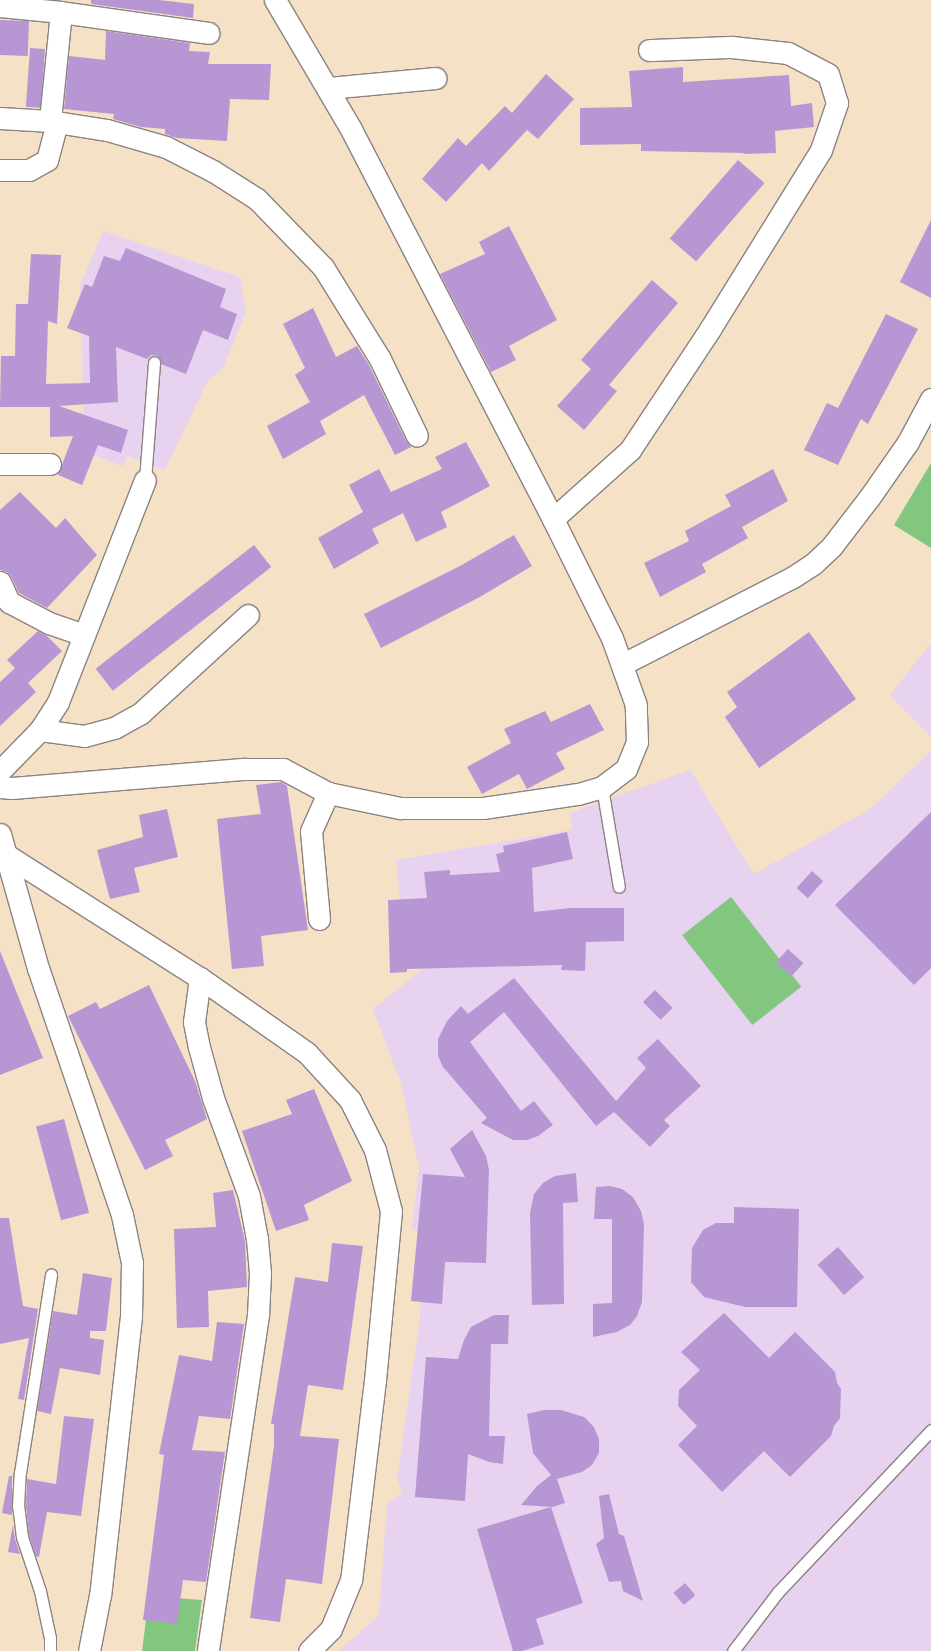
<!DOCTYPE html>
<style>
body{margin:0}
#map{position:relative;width:931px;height:1651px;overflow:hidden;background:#f5e1c6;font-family:"Gochi Hand",sans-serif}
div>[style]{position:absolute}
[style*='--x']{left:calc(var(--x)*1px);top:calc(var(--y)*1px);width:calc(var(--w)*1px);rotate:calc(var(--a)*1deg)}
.built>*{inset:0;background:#e7d2ef}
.green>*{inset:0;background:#83c680;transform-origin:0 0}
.building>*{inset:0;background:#b796d4;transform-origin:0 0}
.roads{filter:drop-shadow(1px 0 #8c8280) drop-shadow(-1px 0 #8c8280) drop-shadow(0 1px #8c8280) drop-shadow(0 -1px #8c8280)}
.lane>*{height:11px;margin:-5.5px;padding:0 5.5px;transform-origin:5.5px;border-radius:5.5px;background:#fff}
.street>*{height:21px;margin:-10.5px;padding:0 10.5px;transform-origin:10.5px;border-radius:10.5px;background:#fff}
span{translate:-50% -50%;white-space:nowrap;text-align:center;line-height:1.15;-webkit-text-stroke:4.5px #fbf7ec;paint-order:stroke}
</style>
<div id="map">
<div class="built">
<i style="clip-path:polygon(103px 231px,240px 277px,246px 312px,223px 368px,208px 380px,165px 470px,127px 456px,123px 466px,87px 453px,84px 435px,80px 286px)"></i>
<i style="clip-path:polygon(931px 643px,931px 737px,890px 695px)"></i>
<i style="clip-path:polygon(931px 751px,931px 1651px,339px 1651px,379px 1615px,387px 1504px,402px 1492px,397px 1478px,420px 1317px,424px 1234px,412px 1228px,419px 1168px,401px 1083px,373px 1009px,424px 968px,407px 968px,396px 860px,572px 830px,570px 813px,690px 770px,754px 874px,869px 810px)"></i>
</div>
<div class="green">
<i style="clip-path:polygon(931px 463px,931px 548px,894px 525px)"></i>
<i style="left:731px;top:897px;width:114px;height:62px;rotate:52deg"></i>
<i style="clip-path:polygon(149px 1596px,202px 1600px,195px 1651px,142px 1651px)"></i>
</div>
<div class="building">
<i style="clip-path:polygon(91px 0,159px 0,194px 4px,193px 18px,91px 4px)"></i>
<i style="left:0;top:20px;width:29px;height:35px;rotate:2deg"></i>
<i style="clip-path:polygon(106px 31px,190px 43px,189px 51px,210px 52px,208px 64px,271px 64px,269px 100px,230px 99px,227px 141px,177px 138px,165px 134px,165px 129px,141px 127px,113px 119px,114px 114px,64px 109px,69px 56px,105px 60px)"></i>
<i style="left:30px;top:48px;width:15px;height:59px;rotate:4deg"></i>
<i style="clip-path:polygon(683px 67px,683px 82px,789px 75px,791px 106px,812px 103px,814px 127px,775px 131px,776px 153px,743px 154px,744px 153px,641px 151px,641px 144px,580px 145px,580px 108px,632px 107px,629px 71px)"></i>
<i style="clip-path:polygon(546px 74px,574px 99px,538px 139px,527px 130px,489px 171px,482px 163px,446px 202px,422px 179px,458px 138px,466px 146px,505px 106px,512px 113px)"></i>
<i style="left:738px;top:160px;width:35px;height:104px;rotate:41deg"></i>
<i style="clip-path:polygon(931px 220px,931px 298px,900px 282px)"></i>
<i style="clip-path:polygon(509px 226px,557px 320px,509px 346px,516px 360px,491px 372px,440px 274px,485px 254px,479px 242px)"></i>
<i style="clip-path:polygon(126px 248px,226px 289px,220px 307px,237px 314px,228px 340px,203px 330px,186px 374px,161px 364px,158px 356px,151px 355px,147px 359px,116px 347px,118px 402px,59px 406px,128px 430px,121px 453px,98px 445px,82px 485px,58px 475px,73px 436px,50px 437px,50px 407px,0 407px,1px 356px,15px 356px,16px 304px,28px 304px,31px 254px,61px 255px,57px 324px,48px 321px,46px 384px,90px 383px,89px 336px,67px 328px,85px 284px,92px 287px,104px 256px,120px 261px)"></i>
<i style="clip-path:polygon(652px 280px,678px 303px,609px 385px,617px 391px,584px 430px,557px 406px,591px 369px,581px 360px)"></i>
<i style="clip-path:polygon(313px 308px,336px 357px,357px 346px,369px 365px,406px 441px,411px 447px,395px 455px,364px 395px,320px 421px,326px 434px,283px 459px,267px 426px,310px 402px,295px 375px,305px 368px,283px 324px)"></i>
<i style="clip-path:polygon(886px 314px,918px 329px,868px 424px,861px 419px,838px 465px,804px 450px,827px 403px,838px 408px)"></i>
<i style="clip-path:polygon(466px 442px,490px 486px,441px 512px,447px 527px,416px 542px,403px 513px,372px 529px,379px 543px,334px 569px,318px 538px,363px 512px,349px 485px,379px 469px,391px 492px,442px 469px,435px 457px)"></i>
<i style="clip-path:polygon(773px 469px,788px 501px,742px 527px,748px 538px,702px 564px,706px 572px,660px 597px,644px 563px,689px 541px,685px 531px,731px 506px,725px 495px)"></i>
<i style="clip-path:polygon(20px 492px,56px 528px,65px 518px,97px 555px,47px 608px,19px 593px,11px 576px,7px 572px,0 570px,0 510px)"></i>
<i style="clip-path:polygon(514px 535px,532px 566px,478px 598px,381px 648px,364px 614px,460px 566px)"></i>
<i style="left:254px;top:545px;width:28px;height:201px;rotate:52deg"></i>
<i style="clip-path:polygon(38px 631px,47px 636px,62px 651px,28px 683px,36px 692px,0 726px,0 682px,15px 668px,7px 660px)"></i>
<i style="clip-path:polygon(809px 632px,856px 699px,759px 768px,725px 717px,737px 707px,727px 692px)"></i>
<i style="clip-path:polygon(590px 704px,604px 730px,556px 753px,565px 769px,527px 789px,519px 774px,482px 794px,467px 767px,511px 743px,504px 729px,545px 711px,551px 722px)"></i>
<i style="clip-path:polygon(281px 782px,287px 786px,308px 930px,261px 936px,264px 966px,232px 969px,217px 819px,261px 814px,256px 785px)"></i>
<i style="clip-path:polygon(167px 809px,178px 857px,134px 868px,140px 892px,110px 899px,97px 850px,143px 837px,139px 815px)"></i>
<i style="clip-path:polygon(931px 812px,931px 968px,914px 985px,835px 905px)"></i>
<i style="clip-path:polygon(567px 832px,573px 859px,532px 868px,534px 912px,570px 908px,624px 908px,624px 941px,586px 942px,585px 971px,561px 970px,562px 965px,407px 969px,407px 972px,390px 973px,388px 900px,427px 898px,424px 872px,450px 870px,450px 875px,500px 872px,496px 854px,504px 852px,503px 846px)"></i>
<i style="left:812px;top:871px;width:15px;height:23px;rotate:42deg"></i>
<i style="left:788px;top:949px;width:21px;height:18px;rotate:43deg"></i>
<i style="clip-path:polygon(0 951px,43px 1058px,0 1075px)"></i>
<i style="clip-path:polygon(514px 978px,616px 1101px,646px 1068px,637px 1058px,658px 1039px,701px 1086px,664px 1120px,670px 1126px,650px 1147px,614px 1112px,596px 1126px,504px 1012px,470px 1042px,521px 1111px,534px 1101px,553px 1125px,538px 1136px,527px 1140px,513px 1140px,481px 1123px,487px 1118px,443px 1067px,438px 1056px,438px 1039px,447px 1021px,461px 1006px,468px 1014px)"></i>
<i style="clip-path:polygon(149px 985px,195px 1081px,207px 1119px,165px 1140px,173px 1156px,145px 1170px,68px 1016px,96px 1002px,100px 1009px)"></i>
<i style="left:655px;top:990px;width:25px;height:17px;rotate:45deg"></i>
<i style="clip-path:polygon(314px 1089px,352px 1181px,304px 1205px,309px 1220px,276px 1231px,242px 1131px,292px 1114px,286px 1100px)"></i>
<i style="left:64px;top:1119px;width:97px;height:29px;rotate:75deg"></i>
<i style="clip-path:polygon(472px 1130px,486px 1156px,489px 1170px,486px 1263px,445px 1262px,442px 1304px,411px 1301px,423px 1174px,465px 1177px,450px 1149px)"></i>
<i style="clip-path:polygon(576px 1173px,578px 1202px,563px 1203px,564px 1304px,532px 1305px,530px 1213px,534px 1194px,543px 1183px,555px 1176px)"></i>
<i style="clip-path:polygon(610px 1186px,622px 1189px,633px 1197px,641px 1211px,644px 1224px,642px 1302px,637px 1316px,630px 1325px,617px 1332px,593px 1337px,593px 1304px,612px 1303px,612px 1219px,594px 1219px,596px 1187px)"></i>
<i style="clip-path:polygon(233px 1190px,245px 1241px,247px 1287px,208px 1291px,209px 1327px,177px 1328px,174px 1229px,216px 1227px,213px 1193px)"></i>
<i style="clip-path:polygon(734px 1207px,799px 1209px,797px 1307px,745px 1307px,704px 1297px,691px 1282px,692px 1248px,703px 1230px,716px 1223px,734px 1223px)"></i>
<i style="clip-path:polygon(0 1218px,9px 1218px,23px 1306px,38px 1309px,24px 1400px,18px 1399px,29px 1338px,0 1344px)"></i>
<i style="clip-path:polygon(332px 1243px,363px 1246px,343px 1390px,308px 1385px,300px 1436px,339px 1439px,322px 1584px,286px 1579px,280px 1622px,250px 1618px,274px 1446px,274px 1424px,271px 1424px,295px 1277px,328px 1282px)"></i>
<i style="left:838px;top:1247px;width:40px;height:27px;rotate:49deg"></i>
<i style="clip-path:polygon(83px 1273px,112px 1278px,106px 1331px,90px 1331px,90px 1338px,104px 1340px,100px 1375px,60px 1368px,51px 1414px,37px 1411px,53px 1311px,77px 1315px)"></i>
<i style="clip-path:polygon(724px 1313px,769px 1358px,795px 1332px,835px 1372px,837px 1383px,841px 1389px,840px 1418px,834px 1426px,831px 1436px,790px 1477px,764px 1451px,722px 1492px,678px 1445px,697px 1426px,678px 1406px,679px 1390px,700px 1370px,681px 1352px)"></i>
<i style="clip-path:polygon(494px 1315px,509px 1315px,508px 1344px,491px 1344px,489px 1436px,505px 1436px,503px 1464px,489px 1462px,468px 1454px,465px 1501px,415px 1497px,426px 1357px,458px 1359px,464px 1340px,471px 1327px)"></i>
<i style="clip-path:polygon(217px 1322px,244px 1324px,230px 1419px,199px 1416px,192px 1450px,225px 1452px,206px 1582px,183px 1580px,177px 1624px,143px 1620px,164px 1455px,159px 1454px,179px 1355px,212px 1361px)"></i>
<i style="clip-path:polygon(544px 1410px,561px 1410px,584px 1417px,594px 1427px,599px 1439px,599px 1453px,592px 1465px,582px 1472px,557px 1479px,565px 1503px,553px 1507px,521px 1505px,537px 1486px,551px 1475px,533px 1453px,527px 1414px)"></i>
<i style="clip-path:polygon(64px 1416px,94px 1419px,81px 1516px,47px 1512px,39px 1557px,36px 1556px,29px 1535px,26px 1506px,27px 1479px,56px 1484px)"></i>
<i style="clip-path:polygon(9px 1476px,12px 1476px,12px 1515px,2px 1513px)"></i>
<i style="clip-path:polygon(609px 1494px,619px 1534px,624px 1536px,643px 1601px,623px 1591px,621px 1581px,609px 1582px,596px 1544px,604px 1538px,599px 1496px)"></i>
<i style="clip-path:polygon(551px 1507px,583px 1603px,536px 1619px,544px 1644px,522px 1651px,513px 1651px,477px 1529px)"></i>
<i style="clip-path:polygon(13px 1525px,15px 1539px,20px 1554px,8px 1552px)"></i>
<i style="left:685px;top:1583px;width:16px;height:15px;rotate:50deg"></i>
</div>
<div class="roads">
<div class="lane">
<i style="--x:145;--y:480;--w:118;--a:-85.6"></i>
<i style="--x:602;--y:787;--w:101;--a:80.4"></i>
<i style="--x:50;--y:1651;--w:13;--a:-90"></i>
<i style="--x:50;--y:1638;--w:48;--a:-102"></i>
<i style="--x:40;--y:1591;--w:57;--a:-108.4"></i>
<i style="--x:22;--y:1537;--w:31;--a:-97"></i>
<i style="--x:18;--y:1506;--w:33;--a:-87"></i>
<i style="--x:20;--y:1473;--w:201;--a:-81.1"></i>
<i style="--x:733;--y:1651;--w:74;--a:-52.7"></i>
<i style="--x:778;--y:1592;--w:223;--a:-46.6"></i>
</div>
<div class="street">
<i style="--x:0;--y:6;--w:61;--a:5.6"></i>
<i style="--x:61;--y:12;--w:110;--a:95.8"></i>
<i style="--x:61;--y:12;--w:149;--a:8.1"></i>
<i style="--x:328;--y:88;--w:108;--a:-5.3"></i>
<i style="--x:0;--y:118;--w:50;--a:3.4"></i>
<i style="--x:50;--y:121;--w:58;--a:9"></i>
<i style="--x:107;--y:130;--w:61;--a:16.1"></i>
<i style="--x:166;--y:147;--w:53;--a:27.1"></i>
<i style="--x:213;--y:171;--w:52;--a:32.5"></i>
<i style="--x:257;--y:199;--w:95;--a:45.9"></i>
<i style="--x:323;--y:267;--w:108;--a:58.2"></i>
<i style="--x:380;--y:359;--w:85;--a:64.3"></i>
<i style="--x:0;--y:170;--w:29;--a:0"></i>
<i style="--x:29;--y:170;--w:21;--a:-29"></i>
<i style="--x:47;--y:160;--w:39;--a:-75"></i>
<i style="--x:0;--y:464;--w:50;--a:0"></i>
<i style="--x:553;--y:519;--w:103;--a:-41.9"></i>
<i style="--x:630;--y:450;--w:145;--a:-56.5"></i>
<i style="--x:710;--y:329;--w:211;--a:-58.2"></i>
<i style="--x:821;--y:150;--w:50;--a:-71.2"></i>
<i style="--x:837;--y:103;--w:30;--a:-107"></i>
<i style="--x:828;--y:74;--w:45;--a:-152.3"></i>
<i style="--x:788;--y:53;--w:57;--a:-174"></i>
<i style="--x:731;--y:47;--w:82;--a:177.9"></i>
<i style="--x:0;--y:582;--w:22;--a:66"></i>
<i style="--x:9;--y:602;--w:45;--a:27.7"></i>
<i style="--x:49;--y:623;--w:37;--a:19"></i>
<i style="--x:623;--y:664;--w:191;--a:-27.1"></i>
<i style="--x:793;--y:577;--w:24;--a:-33"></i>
<i style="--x:813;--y:564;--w:26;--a:-43"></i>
<i style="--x:832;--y:546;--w:61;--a:-52.4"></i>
<i style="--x:869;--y:498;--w:68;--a:-55.1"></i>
<i style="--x:908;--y:442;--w:49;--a:-61.9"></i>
<i style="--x:40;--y:730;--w:44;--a:7.8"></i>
<i style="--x:84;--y:736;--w:31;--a:-15"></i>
<i style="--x:114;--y:728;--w:31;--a:-29"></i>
<i style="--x:141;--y:713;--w:145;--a:-42.5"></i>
<i style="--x:0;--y:771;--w:57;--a:-45.7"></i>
<i style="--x:40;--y:730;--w:33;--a:-57"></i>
<i style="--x:58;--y:702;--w:238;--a:-68.6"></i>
<i style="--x:0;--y:787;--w:12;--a:5"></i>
<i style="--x:12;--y:788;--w:234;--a:-4.7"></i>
<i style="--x:245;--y:769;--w:38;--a:0"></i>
<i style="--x:283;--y:769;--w:51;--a:28.1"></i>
<i style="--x:328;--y:793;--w:74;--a:11.8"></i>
<i style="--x:400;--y:808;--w:83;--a:0"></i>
<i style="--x:483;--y:808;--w:96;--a:-8.4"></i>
<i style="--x:578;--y:794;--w:25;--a:-16"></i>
<i style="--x:602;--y:787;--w:30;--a:-37"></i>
<i style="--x:626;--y:769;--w:29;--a:-68"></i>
<i style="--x:637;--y:742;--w:37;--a:-92"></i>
<i style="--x:636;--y:705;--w:71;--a:-109.7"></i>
<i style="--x:612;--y:638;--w:133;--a:-116.4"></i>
<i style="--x:553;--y:519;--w:439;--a:-117.4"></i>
<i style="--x:351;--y:129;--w:150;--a:-120.5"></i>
<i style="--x:0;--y:834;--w:139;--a:74.2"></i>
<i style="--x:38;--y:968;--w:261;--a:71.2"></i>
<i style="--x:122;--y:1215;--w:49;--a:78.2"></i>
<i style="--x:132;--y:1263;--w:53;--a:91.1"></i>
<i style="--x:131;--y:1316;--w:281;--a:96.3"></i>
<i style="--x:100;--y:1595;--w:57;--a:101.1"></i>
<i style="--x:5;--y:854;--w:231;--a:32.5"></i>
<i style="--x:200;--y:978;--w:131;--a:35"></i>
<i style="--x:307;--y:1053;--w:64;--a:47.5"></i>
<i style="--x:350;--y:1100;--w:56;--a:63.4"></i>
<i style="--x:375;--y:1150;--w:63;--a:75.3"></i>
<i style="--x:391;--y:1211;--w:170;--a:95.4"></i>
<i style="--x:375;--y:1380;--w:201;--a:96.8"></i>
<i style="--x:351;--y:1580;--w:53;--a:112.2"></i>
<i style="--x:331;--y:1629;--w:31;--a:135"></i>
<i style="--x:319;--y:919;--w:88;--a:-95.2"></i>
<i style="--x:311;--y:831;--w:42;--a:-65.9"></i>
<i style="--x:200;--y:978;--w:44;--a:97.8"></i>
<i style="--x:194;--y:1022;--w:25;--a:79"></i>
<i style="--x:199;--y:1047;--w:53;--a:74.6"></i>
<i style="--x:213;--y:1098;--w:104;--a:69.8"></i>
<i style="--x:249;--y:1196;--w:44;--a:79.5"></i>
<i style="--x:257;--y:1239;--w:34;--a:85"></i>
<i style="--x:260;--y:1273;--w:42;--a:92.7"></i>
<i style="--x:258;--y:1315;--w:340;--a:98.5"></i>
</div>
</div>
</div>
